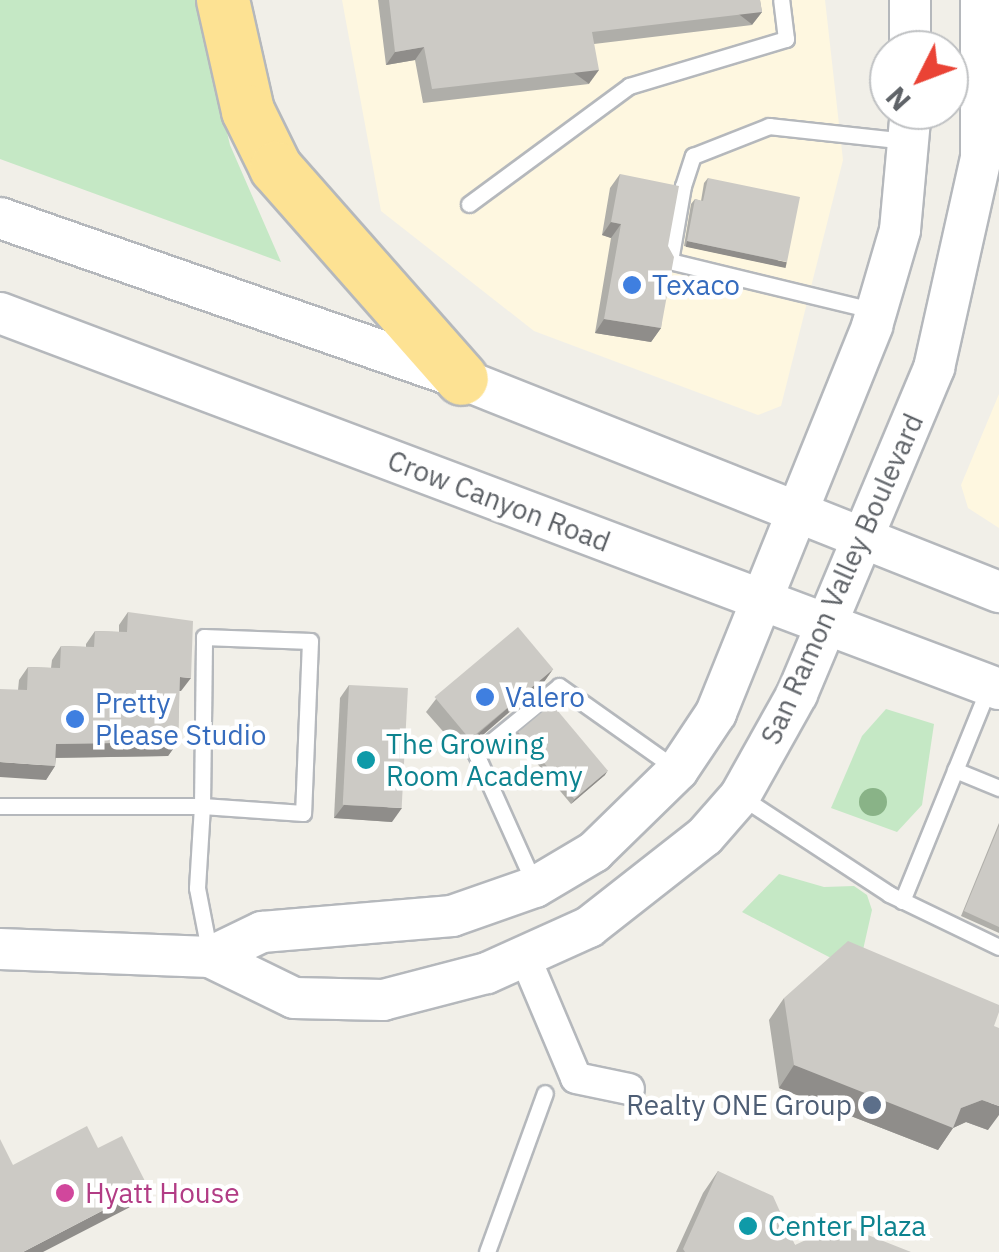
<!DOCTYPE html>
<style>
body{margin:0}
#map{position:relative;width:999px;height:1252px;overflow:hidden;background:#f1efe8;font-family:"IBM Plex Sans",sans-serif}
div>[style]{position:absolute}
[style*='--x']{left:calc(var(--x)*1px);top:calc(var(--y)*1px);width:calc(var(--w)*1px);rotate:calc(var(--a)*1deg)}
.commercial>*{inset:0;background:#fef7e0}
.green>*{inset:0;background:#c5e8c5}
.roads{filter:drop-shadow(2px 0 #b5b8bc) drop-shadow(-2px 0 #b5b8bc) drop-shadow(0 2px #b5b8bc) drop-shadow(0 -2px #b5b8bc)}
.service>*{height:15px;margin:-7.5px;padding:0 7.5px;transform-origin:7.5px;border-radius:7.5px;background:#fff}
.minor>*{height:30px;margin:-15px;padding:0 15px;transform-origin:15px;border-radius:15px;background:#fff}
.secondary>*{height:40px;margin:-20px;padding:0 20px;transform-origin:20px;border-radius:20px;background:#fff}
.motorway>*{height:52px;margin:-26px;padding:0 26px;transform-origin:26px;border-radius:26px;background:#fde293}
.trees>*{width:28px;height:28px;margin:-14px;border-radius:50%;background:#89b387}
.wall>*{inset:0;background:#afaea9}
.shaded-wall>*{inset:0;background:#8f8d8a;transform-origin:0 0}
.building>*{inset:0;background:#cccac5;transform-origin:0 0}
.dots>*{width:28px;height:28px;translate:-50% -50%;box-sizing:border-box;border:5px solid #fff;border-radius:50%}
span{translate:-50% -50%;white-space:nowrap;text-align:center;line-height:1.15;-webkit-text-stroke:9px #fff;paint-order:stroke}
.shop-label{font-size:28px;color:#366cbe}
.left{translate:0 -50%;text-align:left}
.street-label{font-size:28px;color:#5f6368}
.culture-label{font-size:28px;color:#0d838f}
.service-label{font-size:28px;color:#4e5e75}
.right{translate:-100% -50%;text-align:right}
.hotel-label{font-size:28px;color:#b23c85}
.north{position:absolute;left:869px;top:30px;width:100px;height:100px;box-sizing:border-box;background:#fff;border:2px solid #bfc1c3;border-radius:50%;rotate:228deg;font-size:28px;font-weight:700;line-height:40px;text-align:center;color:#5f6368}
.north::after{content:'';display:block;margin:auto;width:35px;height:45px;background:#ea4335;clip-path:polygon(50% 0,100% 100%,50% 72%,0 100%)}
</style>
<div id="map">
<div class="commercial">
<i style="clip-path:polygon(342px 0,825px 0,843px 160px,781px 406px,758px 415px,534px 331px,381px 211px)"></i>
<i style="clip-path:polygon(999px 394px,999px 528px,968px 508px,961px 485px)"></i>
</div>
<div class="green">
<i style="clip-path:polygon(0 0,196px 0,230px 145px,281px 262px,0 159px)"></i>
<i style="clip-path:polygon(886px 709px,934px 724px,922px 805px,897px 832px,831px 808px,862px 736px)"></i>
<i style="clip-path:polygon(779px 874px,824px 887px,854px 886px,867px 895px,872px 910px,858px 972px,742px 912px)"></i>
</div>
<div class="roads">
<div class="service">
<i style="--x:469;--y:204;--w:199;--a:-36.4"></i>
<i style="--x:629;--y:86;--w:164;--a:-16.7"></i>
<i style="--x:786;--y:39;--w:39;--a:-97"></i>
<i style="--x:876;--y:311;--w:212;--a:-166.4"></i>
<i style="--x:670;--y:261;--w:76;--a:-80.2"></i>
<i style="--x:683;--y:186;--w:32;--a:-72"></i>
<i style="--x:693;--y:156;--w:82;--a:-21.5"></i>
<i style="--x:769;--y:126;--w:140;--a:6.2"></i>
<i style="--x:955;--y:770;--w:48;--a:22.2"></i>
<i style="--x:740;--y:796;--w:178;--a:33.3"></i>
<i style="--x:889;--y:894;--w:122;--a:25.7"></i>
<i style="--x:0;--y:806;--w:202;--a:0"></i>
<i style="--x:202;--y:806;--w:169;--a:-89.3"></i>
<i style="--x:204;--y:637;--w:106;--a:2.2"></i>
<i style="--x:310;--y:641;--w:172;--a:92.3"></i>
<i style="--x:303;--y:813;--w:101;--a:-176"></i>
<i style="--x:202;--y:806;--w:82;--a:93.5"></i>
<i style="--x:197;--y:888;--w:68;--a:79"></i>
<i style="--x:534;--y:883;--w:141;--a:-114.2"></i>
<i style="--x:476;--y:754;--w:107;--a:-39.3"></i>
<i style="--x:559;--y:686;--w:142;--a:35.3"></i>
<i style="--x:902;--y:901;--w:231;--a:-67.9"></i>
<i style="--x:487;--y:1252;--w:169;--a:-70"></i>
</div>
<div class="minor">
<i style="--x:525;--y:957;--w:131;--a:67.1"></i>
<i style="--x:576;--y:1078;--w:54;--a:11.7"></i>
</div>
<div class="secondary">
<i style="--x:910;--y:0;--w:50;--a:90"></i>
<i style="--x:0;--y:218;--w:489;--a:19.2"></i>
<i style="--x:462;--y:379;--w:578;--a:21.64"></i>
<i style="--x:0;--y:313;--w:1067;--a:20.63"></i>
<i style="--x:0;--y:949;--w:210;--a:2.2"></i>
<i style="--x:210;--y:957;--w:93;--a:26"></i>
<i style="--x:294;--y:998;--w:89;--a:1.3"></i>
<i style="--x:383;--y:1000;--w:107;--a:-14.6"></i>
<i style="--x:487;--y:973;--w:112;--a:-24.3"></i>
<i style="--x:589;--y:927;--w:147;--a:-38.1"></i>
<i style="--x:705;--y:836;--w:53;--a:-48.8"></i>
<i style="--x:740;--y:796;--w:117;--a:-60.8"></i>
<i style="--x:797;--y:694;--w:354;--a:-67.2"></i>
<i style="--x:934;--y:368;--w:215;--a:-77.4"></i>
<i style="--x:981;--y:158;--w:158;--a:-90"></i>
<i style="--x:210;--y:957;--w:58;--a:-25.7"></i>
<i style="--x:262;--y:932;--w:191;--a:-4.8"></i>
<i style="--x:452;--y:916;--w:88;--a:-19.3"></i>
<i style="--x:535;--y:887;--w:69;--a:-30.7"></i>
<i style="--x:594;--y:852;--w:117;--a:-44.3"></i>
<i style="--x:678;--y:770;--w:69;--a:-56.3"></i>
<i style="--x:716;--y:713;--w:417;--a:-68"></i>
<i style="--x:872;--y:326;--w:100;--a:-73.7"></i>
<i style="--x:900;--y:230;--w:121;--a:-84.8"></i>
</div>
<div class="motorway">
<i style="--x:223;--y:0;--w:114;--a:77.3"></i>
<i style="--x:248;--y:111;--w:64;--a:63.8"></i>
<i style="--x:276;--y:168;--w:281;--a:48.6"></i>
</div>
</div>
<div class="trees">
<i style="left:873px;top:802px"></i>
</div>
<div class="wall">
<i style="clip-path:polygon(378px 0,760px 0,762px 12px,752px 25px,594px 44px,589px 84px,423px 103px,415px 60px,386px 65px)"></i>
<i style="clip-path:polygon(620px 174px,668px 246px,661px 328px,651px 342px,595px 333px,611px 238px,602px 235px,610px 188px)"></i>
<i style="clip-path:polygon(708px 178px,783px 267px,684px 246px,691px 204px,695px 199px,701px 201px,704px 183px)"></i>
<i style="clip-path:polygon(128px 612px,181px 691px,179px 691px,178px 742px,168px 756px,56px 758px,55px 766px,46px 780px,18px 690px,19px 680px,28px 667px,51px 668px,52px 660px,61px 646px,86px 647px,86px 644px,95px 631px,119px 632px,119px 625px)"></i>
<i style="clip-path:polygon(553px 669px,544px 682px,462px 753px,426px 712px,436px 699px)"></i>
<i style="clip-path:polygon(349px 685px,392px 822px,334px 818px,340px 698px)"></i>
<i style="clip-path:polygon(518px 732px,605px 775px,571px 804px,515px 737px)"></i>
<i style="clip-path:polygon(999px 823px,999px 933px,961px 916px)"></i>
<i style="clip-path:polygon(784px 998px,994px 1026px,988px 1130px,966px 1122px,953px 1128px,938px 1150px,779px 1088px,769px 1020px)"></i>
<i style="clip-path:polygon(718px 1171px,795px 1245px,911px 1252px,676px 1252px,703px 1193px)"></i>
</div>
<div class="shaded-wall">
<i style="left:762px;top:12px;width:16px;height:171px;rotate:128deg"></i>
<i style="clip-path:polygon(424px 47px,415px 60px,386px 65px,395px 52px)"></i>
<i style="left:599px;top:70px;width:17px;height:168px;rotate:126deg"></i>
<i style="clip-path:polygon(611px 222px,621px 224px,611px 238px,602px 235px)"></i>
<i style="left:687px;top:241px;width:102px;height:6px;rotate:12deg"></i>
<i style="clip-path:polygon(604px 319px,661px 328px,651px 342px,595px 333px)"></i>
<i style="clip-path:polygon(553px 669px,544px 682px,462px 753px,472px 739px)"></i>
<i style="clip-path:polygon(180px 677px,191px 678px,181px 691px,170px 691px)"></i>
<i style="clip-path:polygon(178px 742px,168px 756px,46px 758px,56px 744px)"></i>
<i style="clip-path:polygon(0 762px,55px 766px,46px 780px,0 777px)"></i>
<i style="clip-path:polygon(608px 770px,605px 775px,571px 804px,575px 799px)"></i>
<i style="clip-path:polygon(344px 805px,402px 808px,392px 822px,334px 818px)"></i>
<i style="clip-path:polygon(794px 1065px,961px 1108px,982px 1100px,999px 1106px,999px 1115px,988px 1130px,966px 1122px,953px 1128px,938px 1150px,779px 1088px)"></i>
<i style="clip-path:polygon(148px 1187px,136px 1204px,43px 1252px,23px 1252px)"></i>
</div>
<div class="building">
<i style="clip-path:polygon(389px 0,760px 0,762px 12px,592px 32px,599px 70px,432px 89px,424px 47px,395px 52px)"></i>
<i style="clip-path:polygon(620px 174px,679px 186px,668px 246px,674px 257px,661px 328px,604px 319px,621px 224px,611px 222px)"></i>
<i style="clip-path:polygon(708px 178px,800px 197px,787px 262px,687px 241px,695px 199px,703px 201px)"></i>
<i style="clip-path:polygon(128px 612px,193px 621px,191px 678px,180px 677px,178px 742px,56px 744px,55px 766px,0 762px,0 689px,27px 690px,28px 667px,60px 668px,61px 646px,94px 647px,95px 631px,127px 632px)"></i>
<i style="left:518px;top:627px;width:55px;height:109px;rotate:50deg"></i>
<i style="left:349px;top:685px;width:59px;height:120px;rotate:3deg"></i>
<i style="left:552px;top:704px;width:87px;height:44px;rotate:50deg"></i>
<i style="clip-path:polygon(999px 826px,999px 927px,964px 911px)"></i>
<i style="clip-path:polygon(848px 941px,999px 1005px,999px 1012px,994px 1026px,999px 1028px,999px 1106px,982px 1100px,961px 1108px,953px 1128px,794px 1065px,784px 998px)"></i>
<i style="clip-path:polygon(87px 1126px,98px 1148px,122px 1136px,148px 1187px,23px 1252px,0 1252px,0 1139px,13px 1165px)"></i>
<i style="clip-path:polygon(718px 1171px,773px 1196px,795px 1245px,840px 1224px,911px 1252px,685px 1252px,683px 1249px)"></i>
</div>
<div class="dots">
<i style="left:632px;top:285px;background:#3f7fe0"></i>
<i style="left:485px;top:697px;background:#3f7fe0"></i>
<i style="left:75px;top:719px;background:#3f7fe0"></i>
<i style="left:366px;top:760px;background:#0f9aa8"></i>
<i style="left:872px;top:1105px;background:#5c6f8a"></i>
<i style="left:65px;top:1193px;background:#d1479c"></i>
<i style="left:748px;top:1226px;background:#0f9aa8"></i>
</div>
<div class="shop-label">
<span class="left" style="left:652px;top:285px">Texaco</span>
<span class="left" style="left:505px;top:697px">Valero</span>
<span class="left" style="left:95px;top:719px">Pretty<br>Please Studio</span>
</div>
<div class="street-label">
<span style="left:499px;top:501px;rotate:21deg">Crow Canyon Road</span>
<span style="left:842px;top:579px;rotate:-66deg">San Ramon Valley Boulevard</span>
</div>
<div class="culture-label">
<span class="left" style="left:386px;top:760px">The Growing<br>Room Academy</span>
<span class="left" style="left:768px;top:1226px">Center Plaza</span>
</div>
<div class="service-label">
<span class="right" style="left:852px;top:1105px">Realty ONE Group</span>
</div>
<div class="hotel-label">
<span class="left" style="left:85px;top:1193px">Hyatt House</span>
</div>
<div class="north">N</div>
</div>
